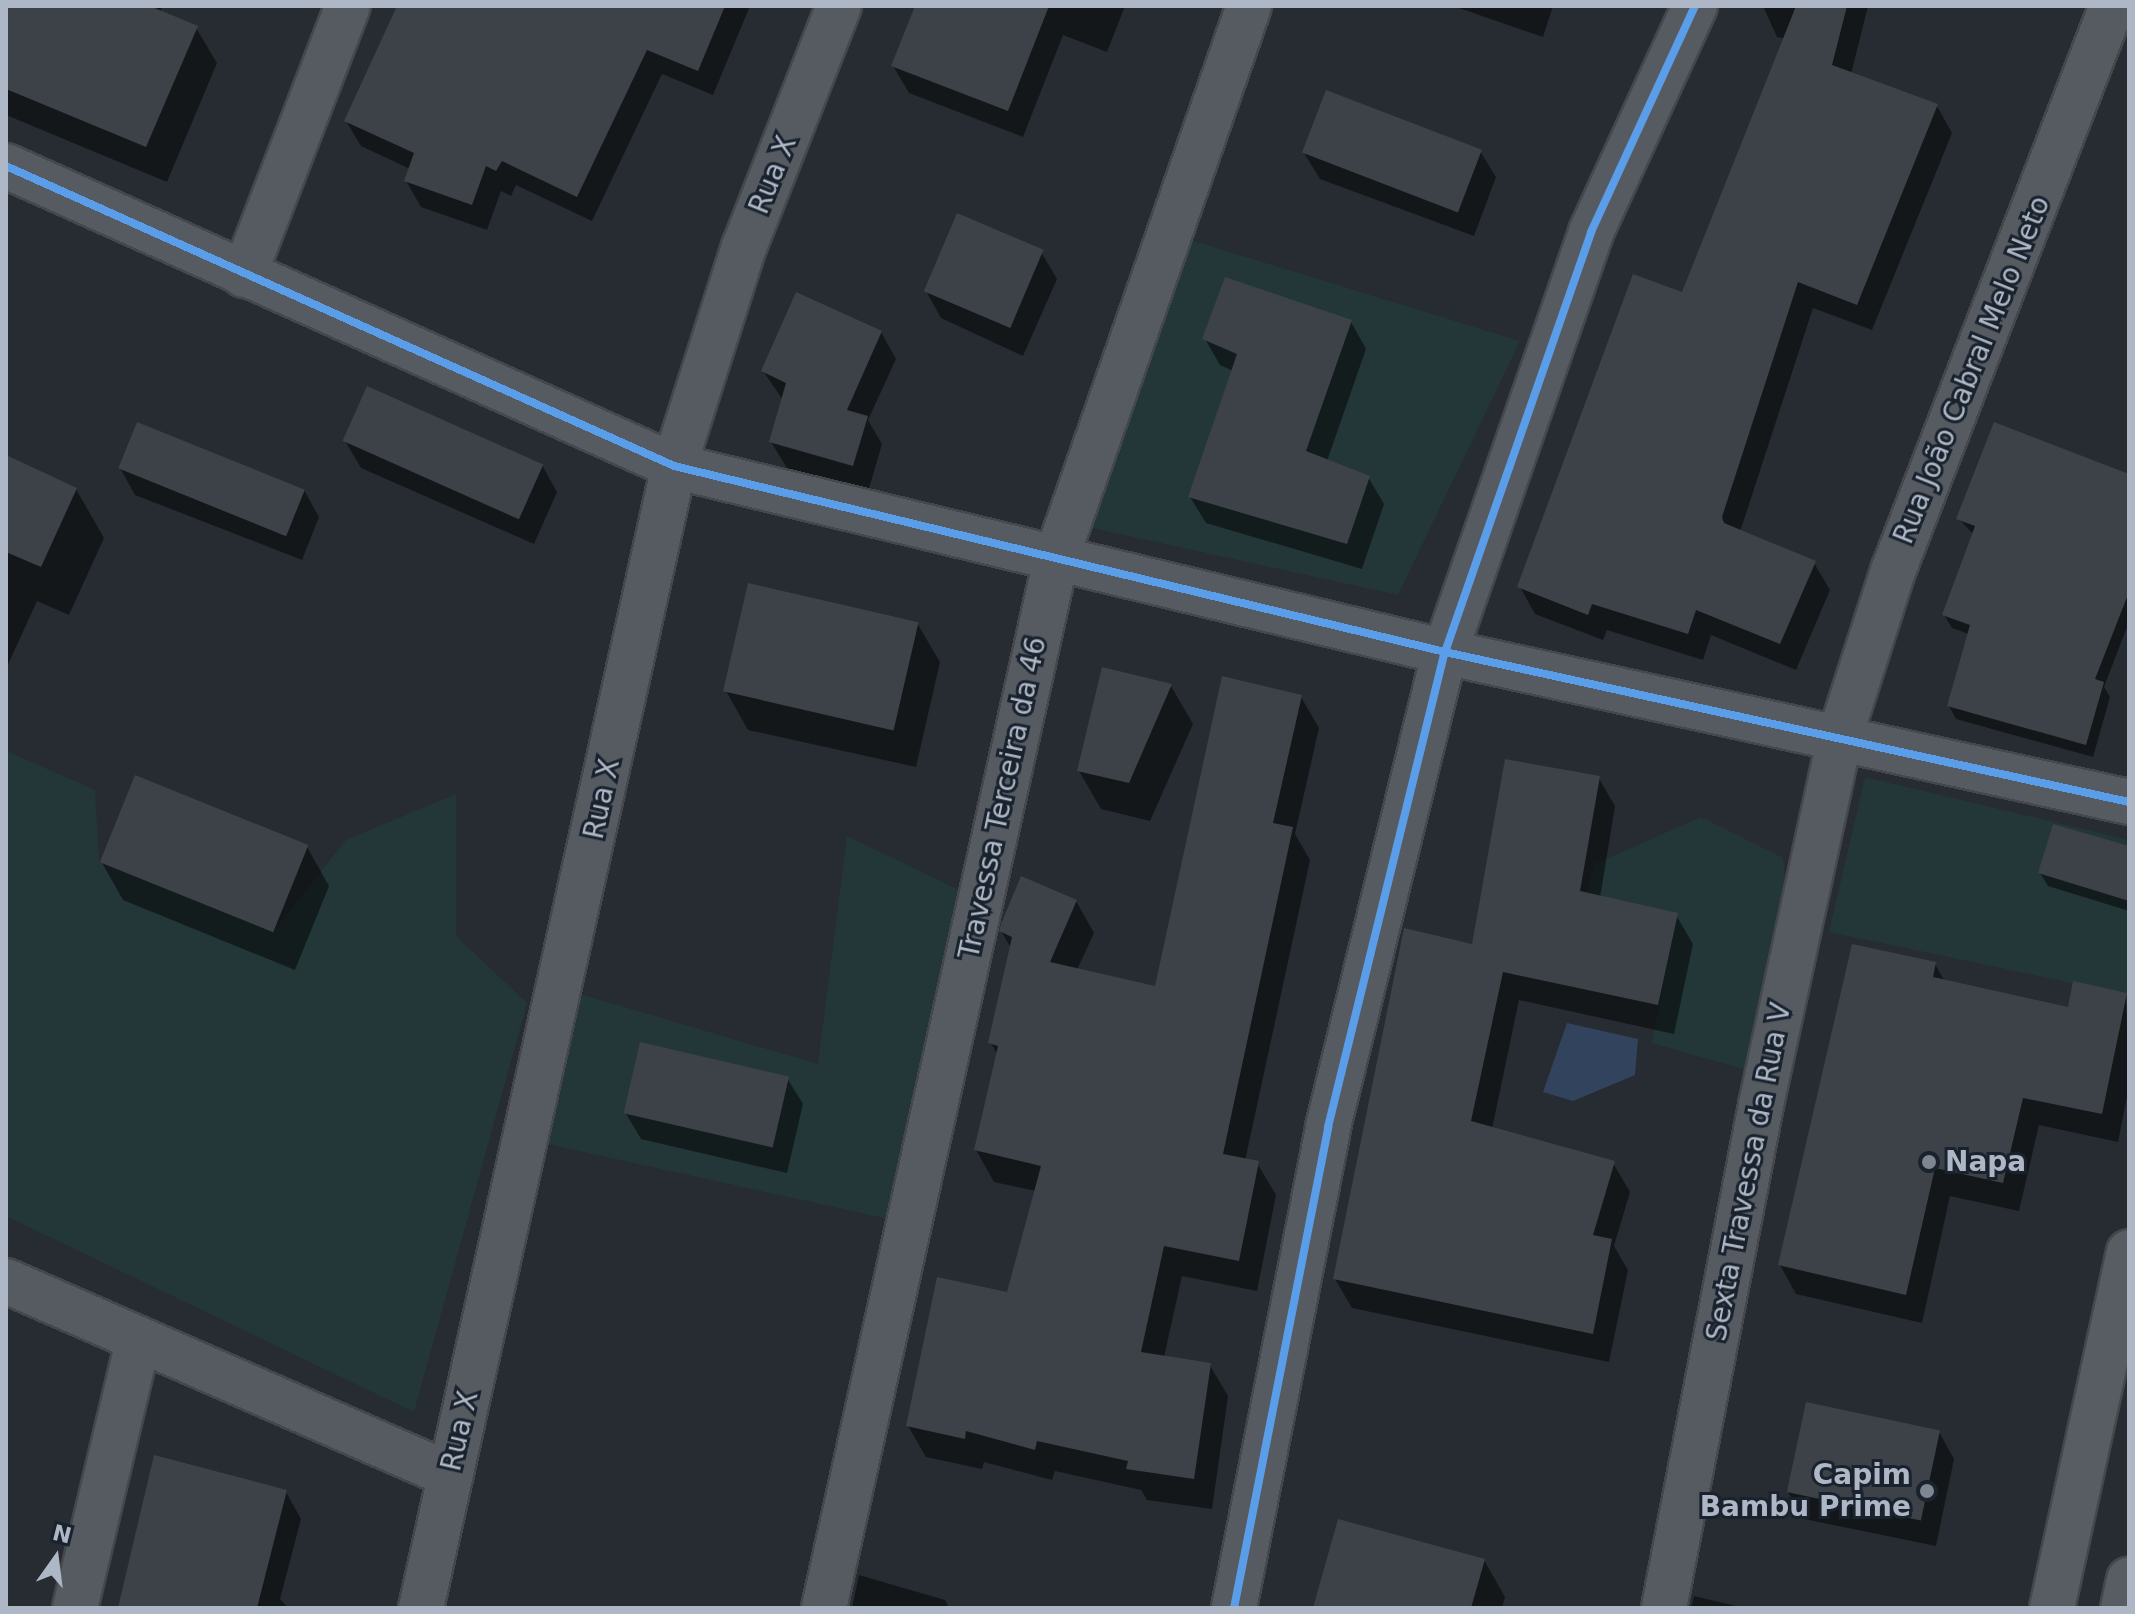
<!DOCTYPE html>
<meta charset="utf-8">
<style>
body{margin:0}
#map{position:relative;width:2135px;height:1614px;overflow:hidden;background:#262c32;font-family:"DejaVu Sans",sans-serif}
div>[style]{position:absolute}
[style*='--x']{left:calc(var(--x)*1px);top:calc(var(--y)*1px);width:calc(var(--w)*1px);rotate:calc(var(--a)*1deg)}
.green>*{inset:0;background:#233638}
.water>*{inset:0;background:#32445d}
.shadow>*{inset:0;background:#0007}
.building>*{inset:0;background:#3d4249;transform-origin:0 0}
.roads{filter:drop-shadow(2px 0 #44484d) drop-shadow(-2px 0 #44484d) drop-shadow(0 2px #44484d) drop-shadow(0 -2px #44484d)}
.minor>*{height:44px;margin:-22px;padding:0 22px;transform-origin:22px;border-radius:22px;background:#565a61}
.major>*{height:44px;margin:-22px;padding:0 22px;transform-origin:22px;border-radius:22px;background:#585d63}
.cycleway>*{height:8px;margin:-4px;padding:0 4px;transform-origin:4px;border-radius:4px;background:#5a9eea}
.dots>*{width:22px;height:22px;translate:-50% -50%;box-sizing:border-box;border:4px solid #19222d;border-radius:50%}
span{translate:-50% -50%;white-space:nowrap;text-align:center;line-height:1.15;-webkit-text-stroke:6px #19222d;paint-order:stroke}
.street-label{font-size:28px;color:#aeb7c5}
.poi-label{font-size:28px;color:#aeb7c5;font-weight:700}
.left{translate:0 -50%;text-align:left}
.right{translate:-100% -50%;text-align:right}
.frame{position:absolute;inset:0;border:8px solid #aeb7c5;pointer-events:none}
.north{position:absolute;left:16px;top:1518px;width:80px;height:80px;-webkit-text-stroke:6px #19222d;paint-order:stroke;rotate:14deg;font-size:22px;font-weight:700;line-height:32px;text-align:center;color:#aeb7c5}
.north::after{content:'';display:block;margin:auto;width:28px;height:36px;background:#aeb7c5;clip-path:polygon(50% 0,100% 100%,50% 72%,0 100%)}
</style>
<div id="map">
<div class="green">
<i style="clip-path:polygon(1184px 238px,1520px 341px,1398px 595px,1083px 526px)"></i>
<i style="clip-path:polygon(6px 751px,95px 790px,99px 862px,273px 932px,346px 840px,456px 794px,456px 936px,527px 1003px,414px 1412px,6px 1216px)"></i>
<i style="clip-path:polygon(1865px 777px,2129px 840px,2129px 995px,1829px 932px)"></i>
<i style="clip-path:polygon(1701px 817px,1783px 858px,1789px 923px,1754px 1072px,1652px 1043px,1677px 914px,1586px 893px,1595px 864px)"></i>
<i style="clip-path:polygon(847px 836px,961px 891px,889px 1219px,538px 1142px,573px 992px,818px 1064px)"></i>
</div>
<div class="water">
<i style="clip-path:polygon(1567px 1023px,1638px 1039px,1635px 1075px,1573px 1101px,1543px 1092px)"></i>
</div>
<div class="shadow">
<i style="clip-path:polygon(6px 6px,162px 6px,160px 13px,196px 28px,217px 63px,167px 182px,6px 115px)"></i>
<i style="clip-path:polygon(399px 6px,750px 6px,713px 95px,662px 74px,592px 221px,516px 185px,511px 196px,501px 191px,487px 230px,421px 207px,406px 181px,410px 169px,361px 146px,346px 121px)"></i>
<i style="clip-path:polygon(917px 6px,1125px 6px,1107px 52px,1063px 35px,1023px 137px,909px 93px,893px 66px)"></i>
<i style="clip-path:polygon(1453px 6px,1553px 6px,1543px 37px)"></i>
<i style="clip-path:polygon(1763px 6px,1868px 6px,1851px 74px,1937px 106px,1952px 133px,1872px 330px,1813px 308px,1740px 532px,1814px 563px,1830px 590px,1796px 670px,1711px 635px,1703px 660px,1607px 630px,1603px 640px,1535px 614px,1520px 587px,1684px 294px,1786px 39px,1777px 37px)"></i>
<i style="clip-path:polygon(1480px 151px,1496px 177px,1474px 236px,1320px 179px,1304px 153px)"></i>
<i style="clip-path:polygon(1041px 252px,1057px 279px,1023px 356px,941px 318px,926px 291px)"></i>
<i style="clip-path:polygon(1351px 322px,1366px 349px,1327px 461px,1368px 477px,1384px 504px,1362px 569px,1206px 523px,1190px 497px,1233px 371px,1220px 365px,1205px 339px)"></i>
<i style="clip-path:polygon(881px 332px,896px 359px,868px 420px,882px 444px,868px 492px,787px 468px,771px 442px,783px 400px,763px 371px)"></i>
<i style="clip-path:polygon(345px 441px,542px 465px,557px 492px,534px 544px,361px 468px)"></i>
<i style="clip-path:polygon(6px 458px,76px 489px,104px 538px,69px 615px,37px 601px,6px 669px)"></i>
<i style="clip-path:polygon(120px 468px,304px 490px,319px 517px,302px 560px,135px 495px)"></i>
<i style="clip-path:polygon(2129px 476px,2129px 622px,2104px 687px,2110px 697px,2093px 757px,1956px 719px,1949px 706px,1969px 634px,1952px 628px,1944px 615px,1974px 535px,1959px 519px)"></i>
<i style="clip-path:polygon(917px 623px,940px 662px,916px 767px,748px 730px,726px 691px)"></i>
<i style="clip-path:polygon(1171px 686px,1193px 724px,1150px 821px,1101px 809px,1079px 771px)"></i>
<i style="clip-path:polygon(1301px 697px,1319px 728px,1295px 834px,1310px 860px,1245px 1161px,1257px 1163px,1276px 1195px,1257px 1291px,1182px 1276px,1164px 1357px,1209px 1364px,1228px 1396px,1212px 1509px,1147px 1500px,1141px 1490px,1055px 1471px,1052px 1480px,984px 1462px,982px 1469px,926px 1457px,908px 1426px,1008px 1295px,1036px 1191px,994px 1182px,976px 1150px,998px 1055px,990px 1042px,1011px 948px,1001px 931px,1076px 901px,1094px 933px,1077px 970px,1156px 989px)"></i>
<i style="clip-path:polygon(1598px 777px,1615px 806px,1600px 898px,1676px 915px,1693px 944px,1674px 1034px,1519px 1000px,1492px 1129px,1613px 1163px,1630px 1192px,1614px 1246px,1628px 1270px,1609px 1362px,1352px 1308px,1335px 1279px,1473px 947px)"></i>
<i style="clip-path:polygon(307px 847px,329px 886px,295px 970px,123px 900px,101px 861px)"></i>
<i style="clip-path:polygon(2129px 849px,2129px 911px,2048px 886px,2040px 873px)"></i>
<i style="clip-path:polygon(1935px 964px,1945px 982px,2070px 1009px,2126px 994px,2129px 1087px,2118px 1142px,2039px 1125px,2019px 1211px,1950px 1196px,1922px 1323px,1796px 1294px,1780px 1265px)"></i>
<i style="clip-path:polygon(787px 1078px,803px 1104px,787px 1173px,641px 1139px,625px 1112px)"></i>
<i style="clip-path:polygon(1939px 1432px,1954px 1459px,1936px 1546px,1804px 1519px,1788px 1492px)"></i>
<i style="clip-path:polygon(286px 1492px,301px 1519px,280px 1599px,288px 1608px,121px 1608px)"></i>
<i style="clip-path:polygon(1484px 1560px,1505px 1597px,1502px 1608px,1315px 1608px)"></i>
<i style="clip-path:polygon(859px 1575px,945px 1600px,949px 1608px,852px 1608px)"></i>
<i style="clip-path:polygon(1694px 1596px,1744px 1608px,1691px 1608px)"></i>
</div>
<div class="building">
<i style="clip-path:polygon(6px 6px,150px 6px,198px 26px,146px 147px,6px 89px)"></i>
<i style="clip-path:polygon(397px 6px,725px 6px,698px 71px,647px 50px,577px 197px,502px 161px,496px 171px,486px 166px,472px 205px,404px 181px,414px 153px,344px 121px)"></i>
<i style="clip-path:polygon(915px 6px,1049px 6px,1008px 111px,891px 66px)"></i>
<i style="clip-path:polygon(1796px 6px,1847px 6px,1832px 65px,1938px 104px,1857px 305px,1798px 282px,1722px 517px,1724px 523px,1816px 561px,1780px 644px,1696px 610px,1688px 634px,1592px 604px,1588px 615px,1517px 587px,1633px 274px,1682px 292px)"></i>
<i style="left:1326px;top:90px;width:167px;height:67px;rotate:21deg"></i>
<i style="left:957px;top:213px;width:94px;height:85px;rotate:23deg"></i>
<i style="clip-path:polygon(1225px 277px,1352px 320px,1306px 451px,1370px 476px,1347px 544px,1188px 497px,1237px 354px,1202px 339px)"></i>
<i style="clip-path:polygon(796px 292px,882px 331px,847px 410px,868px 416px,853px 466px,769px 442px,786px 383px,761px 371px)"></i>
<i style="left:367px;top:386px;width:193px;height:60px;rotate:24deg"></i>
<i style="left:137px;top:422px;width:181px;height:50px;rotate:22deg"></i>
<i style="clip-path:polygon(1994px 422px,2129px 474px,2129px 592px,2095px 679px,2104px 682px,2086px 745px,1947px 706px,1970px 625px,1942px 615px,1975px 526px,1956px 519px)"></i>
<i style="clip-path:polygon(6px 455px,77px 488px,41px 567px,6px 552px)"></i>
<i style="left:748px;top:583px;width:175px;height:111px;rotate:13deg"></i>
<i style="clip-path:polygon(1102px 667px,1172px 684px,1129px 783px,1077px 771px)"></i>
<i style="clip-path:polygon(1222px 676px,1302px 695px,1273px 823px,1293px 827px,1223px 1154px,1259px 1161px,1239px 1261px,1164px 1246px,1141px 1352px,1211px 1363px,1194px 1479px,1126px 1469px,1128px 1461px,1037px 1441px,1035px 1450px,966px 1431px,965px 1439px,906px 1426px,937px 1277px,1007px 1292px,1041px 1166px,974px 1150px,998px 1046px,988px 1043px,1012px 937px,999px 931px,1001px 924px,1021px 876px,1077px 900px,1050px 962px,1155px 986px)"></i>
<i style="clip-path:polygon(1505px 759px,1600px 776px,1580px 891px,1678px 913px,1658px 1005px,1503px 972px,1471px 1121px,1615px 1161px,1593px 1235px,1612px 1239px,1593px 1334px,1333px 1279px,1404px 928px,1472px 944px)"></i>
<i style="left:135px;top:775px;width:187px;height:94px;rotate:22deg"></i>
<i style="clip-path:polygon(2053px 824px,2129px 846px,2129px 901px,2038px 873px)"></i>
<i style="clip-path:polygon(1852px 944px,1936px 962px,1933px 977px,2068px 1007px,2073px 981px,2127px 993px,2102px 1114px,2023px 1098px,2003px 1183px,1935px 1168px,1906px 1295px,1778px 1265px)"></i>
<i style="left:640px;top:1042px;width:153px;height:73px;rotate:13deg"></i>
<i style="left:1806px;top:1402px;width:137px;height:92px;rotate:12deg"></i>
<i style="clip-path:polygon(154px 1455px,287px 1490px,257px 1608px,118px 1608px)"></i>
<i style="clip-path:polygon(1338px 1519px,1485px 1559px,1471px 1608px,1313px 1608px)"></i>
</div>
<div class="roads">
<div class="minor">
<i style="--x:6;--y:166;--w:732;--a:24.18"></i>
<i style="--x:674;--y:466;--w:793;--a:13.56"></i>
<i style="--x:1445;--y:652;--w:700;--a:12.37"></i>
<i style="--x:244;--y:275;--w:288;--a:-68.9"></i>
<i style="--x:6;--y:1281;--w:485;--a:23.6"></i>
<i style="--x:75;--y:1608;--w:274;--a:-76.7"></i>
<i style="--x:421;--y:1608;--w:1170;--a:-77.51"></i>
<i style="--x:674;--y:466;--w:230;--a:-72.3"></i>
<i style="--x:744;--y:247;--w:259;--a:-68.5"></i>
<i style="--x:824;--y:1608;--w:1074;--a:-77.53"></i>
<i style="--x:1056;--y:559;--w:586;--a:-70.76"></i>
<i style="--x:1234;--y:1608;--w:490;--a:-78.9"></i>
<i style="--x:1328;--y:1127;--w:489;--a:-76.2"></i>
<i style="--x:1445;--y:652;--w:445;--a:-70.8"></i>
<i style="--x:1591;--y:232;--w:249;--a:-65.3"></i>
<i style="--x:1664;--y:1608;--w:512;--a:-79.08"></i>
<i style="--x:1761;--y:1105;--w:377;--a:-77.9"></i>
<i style="--x:1840;--y:736;--w:173;--a:-72.2"></i>
<i style="--x:1893;--y:571;--w:606;--a:-68.81"></i>
</div>
<div class="major">
<i style="--x:2052;--y:1608;--w:364;--a:-77.8"></i>
<i style="--x:2123;--y:1608;--w:29;--a:-78"></i>
</div>
</div>
<div class="cycleway">
<i style="--x:6;--y:166;--w:732;--a:24.18"></i>
<i style="--x:674;--y:466;--w:793;--a:13.56"></i>
<i style="--x:1445;--y:652;--w:700;--a:12.37"></i>
<i style="--x:1234;--y:1608;--w:490;--a:-78.9"></i>
<i style="--x:1328;--y:1127;--w:489;--a:-76.2"></i>
<i style="--x:1445;--y:652;--w:445;--a:-70.8"></i>
<i style="--x:1591;--y:232;--w:249;--a:-65.3"></i>
</div>
<div class="dots">
<i style="left:1929px;top:1162px;background:#7e8692"></i>
<i style="left:1927px;top:1491px;background:#7e8692"></i>
</div>
<div class="street-label">
<span style="left:773px;top:175px;rotate:-68deg">Rua X</span>
<span style="left:1972px;top:370px;rotate:-68deg">Rua João Cabral Melo Neto</span>
<span style="left:1003px;top:798px;rotate:-78deg">Travessa Terceira da 46</span>
<span style="left:602px;top:799px;rotate:-78deg">Rua X</span>
<span style="left:1749px;top:1172px;rotate:-79deg">Sexta Travessa da Rua V</span>
<span style="left:460px;top:1431px;rotate:-77deg">Rua X</span>
</div>
<div class="poi-label">
<span class="left" style="left:1945px;top:1162px">Napa</span>
<span class="right" style="left:1911px;top:1491px">Capim<br>Bambu Prime</span>
</div>
<div class="frame"></div>
<div class="north">N</div>
</div>
